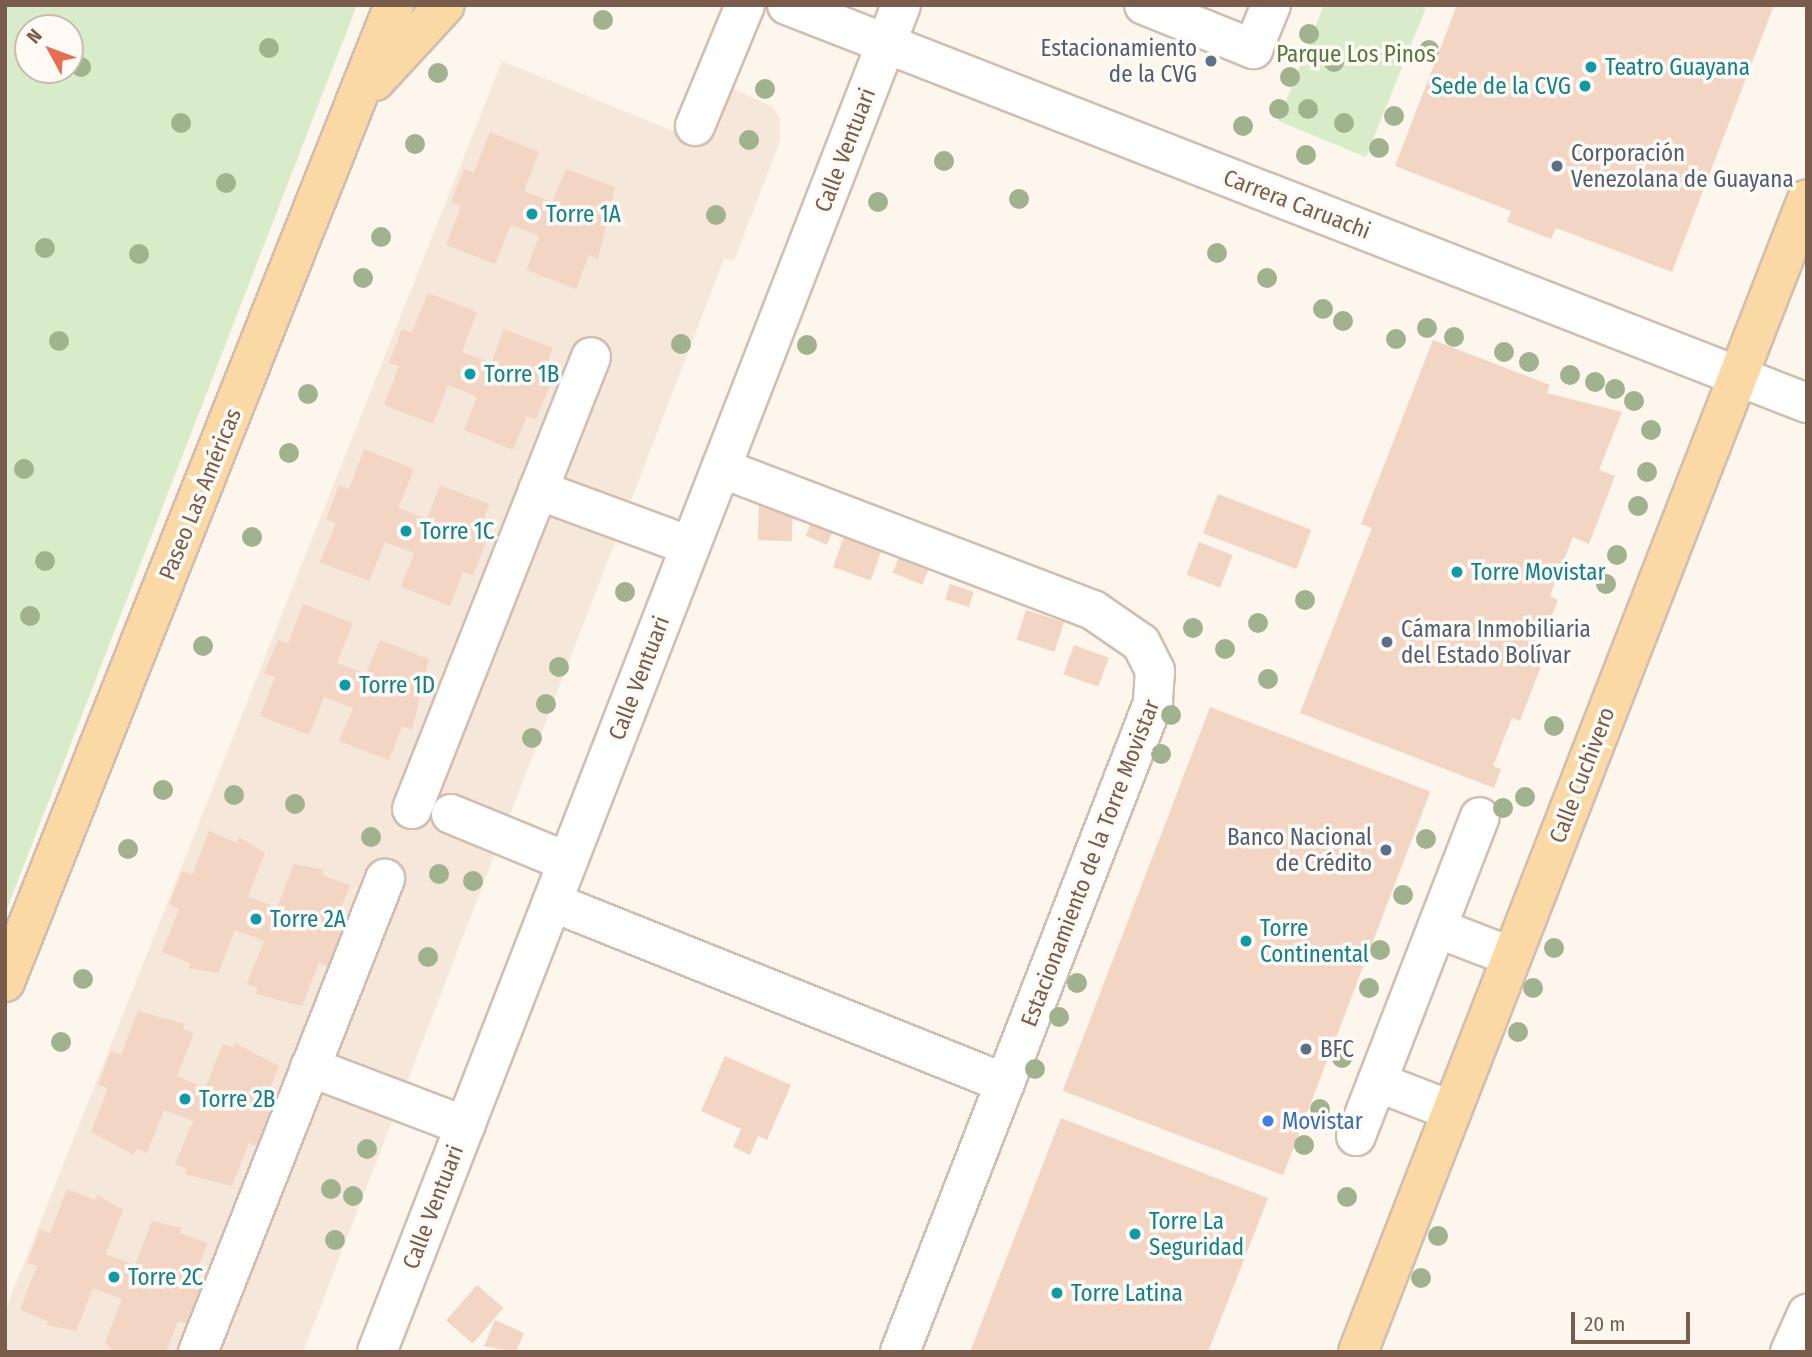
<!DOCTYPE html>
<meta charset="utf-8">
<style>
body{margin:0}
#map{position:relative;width:1812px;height:1357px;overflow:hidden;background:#fdf6ec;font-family:"Fira Sans Condensed",sans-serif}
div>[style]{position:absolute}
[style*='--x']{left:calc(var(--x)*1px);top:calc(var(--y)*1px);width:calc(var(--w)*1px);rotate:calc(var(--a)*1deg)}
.residential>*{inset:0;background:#f5e8da}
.green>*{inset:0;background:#d8ecc9}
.building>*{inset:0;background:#f3d5c3;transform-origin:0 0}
.roads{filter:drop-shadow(2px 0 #d1beb0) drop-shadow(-2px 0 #d1beb0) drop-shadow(0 2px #d1beb0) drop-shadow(0 -2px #d1beb0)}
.minor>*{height:38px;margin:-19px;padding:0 19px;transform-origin:19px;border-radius:19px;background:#fff}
.major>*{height:38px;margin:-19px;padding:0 19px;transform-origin:19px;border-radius:19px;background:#fbd9a5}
.trees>*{width:20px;height:20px;margin:-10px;border-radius:50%;background:#a0b28e}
.dots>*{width:19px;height:19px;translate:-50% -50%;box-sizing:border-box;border:4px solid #fffaf3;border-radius:50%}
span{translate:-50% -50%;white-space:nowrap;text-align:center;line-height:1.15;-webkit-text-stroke:7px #fffaf3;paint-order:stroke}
.service-label{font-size:23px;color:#4e5e75}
.right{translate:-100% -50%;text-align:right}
.left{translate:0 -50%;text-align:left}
.park-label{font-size:23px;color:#537a41}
.culture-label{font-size:23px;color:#0d838f}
.street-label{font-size:23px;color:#7a5c4d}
.shop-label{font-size:23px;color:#366cbe}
.frame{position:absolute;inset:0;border:7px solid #7a5c4d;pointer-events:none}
.north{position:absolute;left:14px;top:14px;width:70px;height:70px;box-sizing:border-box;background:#fffaf3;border:2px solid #cabbb1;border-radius:50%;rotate:311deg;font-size:19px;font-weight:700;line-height:28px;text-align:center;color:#7a5c4d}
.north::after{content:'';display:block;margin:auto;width:24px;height:32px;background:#e76f51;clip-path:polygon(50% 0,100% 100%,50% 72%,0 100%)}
.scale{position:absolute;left:1571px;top:1312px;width:119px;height:32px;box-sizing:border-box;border:4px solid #7a5c4d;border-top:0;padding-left:9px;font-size:21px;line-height:24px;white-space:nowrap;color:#7a5c4d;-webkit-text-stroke:5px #fffaf3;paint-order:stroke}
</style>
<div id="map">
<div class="residential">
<i style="clip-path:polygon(502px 61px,705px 144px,730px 87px,773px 107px,780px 118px,780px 141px,734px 261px,724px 259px,303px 1352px,5px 1352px,5px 1311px)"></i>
</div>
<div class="green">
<i style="clip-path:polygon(evenodd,5px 5px,357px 5px,5px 914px,5px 5px,28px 28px,70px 28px,70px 70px,28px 70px,28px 28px)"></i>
<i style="clip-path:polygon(1324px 5px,1427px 5px,1366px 157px,1278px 121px)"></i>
</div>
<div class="building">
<i style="clip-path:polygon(1457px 5px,1774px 5px,1672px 272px,1556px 228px,1551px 239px,1507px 222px,1511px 211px,1395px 166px)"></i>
<i style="clip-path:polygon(490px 132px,539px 152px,524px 191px,552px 202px,566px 169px,615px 187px,598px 259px,589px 255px,576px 289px,526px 270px,539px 236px,511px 225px,495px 264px,446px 245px,461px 206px,451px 202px,464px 169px,474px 172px)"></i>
<i style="clip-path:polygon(428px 293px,477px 312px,462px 352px,491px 363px,504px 329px,553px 348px,540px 382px,550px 386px,536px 419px,527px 416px,513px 450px,464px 430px,477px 397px,448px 385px,433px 424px,384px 405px,399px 366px,389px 363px,402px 329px,412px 332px)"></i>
<i style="clip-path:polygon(1433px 340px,1550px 385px,1547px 393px,1622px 412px,1599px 470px,1615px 476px,1589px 544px,1573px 537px,1550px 596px,1558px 600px,1535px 659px,1543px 661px,1520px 721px,1512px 718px,1493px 766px,1501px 769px,1494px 788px,1300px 713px,1372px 528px,1361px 524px)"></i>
<i style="clip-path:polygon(364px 449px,414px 469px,398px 508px,427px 519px,440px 485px,489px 504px,477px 538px,486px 542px,473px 576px,463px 572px,450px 606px,401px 587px,414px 553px,385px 542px,369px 581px,320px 562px,336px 523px,326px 519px,339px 485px,349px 489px)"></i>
<i style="left:1218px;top:494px;width:100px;height:42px;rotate:21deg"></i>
<i style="left:759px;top:504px;width:34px;height:36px;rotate:2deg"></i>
<i style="left:812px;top:521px;width:23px;height:16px;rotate:23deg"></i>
<i style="left:845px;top:534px;width:40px;height:35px;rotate:20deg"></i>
<i style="left:1199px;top:542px;width:36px;height:35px;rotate:21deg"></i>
<i style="left:899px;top:557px;width:32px;height:17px;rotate:22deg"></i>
<i style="left:950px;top:584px;width:25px;height:16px;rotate:18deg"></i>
<i style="clip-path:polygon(303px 604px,353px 623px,337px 663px,366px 674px,380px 640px,429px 659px,412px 730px,402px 726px,389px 760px,339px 741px,353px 708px,324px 697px,309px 735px,260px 716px,275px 677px,264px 674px,278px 640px,288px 643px)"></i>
<i style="left:1026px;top:610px;width:40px;height:31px;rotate:18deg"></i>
<i style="left:1074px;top:645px;width:37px;height:31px;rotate:20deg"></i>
<i style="left:1210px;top:707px;width:236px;height:411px;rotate:21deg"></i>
<i style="clip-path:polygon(209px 831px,237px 843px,239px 837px,265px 853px,248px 896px,277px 908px,294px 864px,324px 870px,322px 875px,350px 885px,333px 929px,343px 933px,330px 967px,319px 963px,302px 1006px,256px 994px,258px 988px,247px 984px,264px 941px,235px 930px,218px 973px,188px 968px,190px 963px,162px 952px,179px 909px,169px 904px,182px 871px,192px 875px)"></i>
<i style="clip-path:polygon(138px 1011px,185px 1024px,183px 1029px,194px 1033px,177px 1076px,205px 1088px,223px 1044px,233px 1048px,235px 1043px,279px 1066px,262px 1109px,272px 1113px,258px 1147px,249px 1143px,232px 1186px,185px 1174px,186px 1169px,175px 1164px,193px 1121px,164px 1110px,147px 1153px,136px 1149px,134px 1155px,91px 1132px,108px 1088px,98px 1085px,111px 1051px,121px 1055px)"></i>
<i style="clip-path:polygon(725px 1056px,791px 1085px,767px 1140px,758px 1136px,750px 1155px,733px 1147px,741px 1129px,701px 1111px)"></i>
<i style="clip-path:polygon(1061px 1118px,1268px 1198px,1208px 1352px,970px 1352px)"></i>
<i style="clip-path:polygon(67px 1189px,95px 1200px,97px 1195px,123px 1210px,106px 1254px,135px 1265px,152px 1221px,182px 1228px,180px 1233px,208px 1243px,190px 1287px,201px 1291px,188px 1324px,178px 1321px,166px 1352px,114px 1352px,105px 1342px,122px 1299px,93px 1288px,76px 1331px,46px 1325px,48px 1321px,20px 1310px,37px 1266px,27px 1263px,40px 1229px,50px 1233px)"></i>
<i style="left:477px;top:1285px;width:35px;height:47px;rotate:41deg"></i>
<i style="clip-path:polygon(495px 1320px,524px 1333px,516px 1352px,484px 1346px)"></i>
</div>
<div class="roads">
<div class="minor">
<i style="--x:787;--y:5;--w:1095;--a:21.32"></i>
<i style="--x:1144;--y:5;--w:118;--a:22"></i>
<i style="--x:1253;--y:49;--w:48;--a:-67.8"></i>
<i style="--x:695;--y:126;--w:131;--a:-67.5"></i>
<i style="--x:721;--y:468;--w:398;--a:20.9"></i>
<i style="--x:1093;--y:610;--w:58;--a:34.5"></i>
<i style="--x:1141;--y:643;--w:31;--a:63"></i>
<i style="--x:1155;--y:671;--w:32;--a:94"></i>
<i style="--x:1153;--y:703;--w:697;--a:111.3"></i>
<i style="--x:538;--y:490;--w:162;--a:20.2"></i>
<i style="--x:412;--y:809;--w:486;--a:-68.4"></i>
<i style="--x:451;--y:814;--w:126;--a:22.3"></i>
<i style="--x:552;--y:902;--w:488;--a:21.8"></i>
<i style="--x:1437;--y:928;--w:80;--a:21.1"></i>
<i style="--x:310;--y:1067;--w:166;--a:20.8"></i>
<i style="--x:1377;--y:1082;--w:80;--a:21.1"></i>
<i style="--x:1356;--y:1136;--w:342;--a:-68.8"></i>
<i style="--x:198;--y:1352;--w:509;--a:-68.43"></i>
<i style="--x:377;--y:1352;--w:1445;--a:-68.74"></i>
<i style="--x:1790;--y:1352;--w:42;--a:-65.9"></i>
</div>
<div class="major">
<i style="--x:375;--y:81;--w:103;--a:-47.4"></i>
<i style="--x:5;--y:982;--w:1052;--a:-68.29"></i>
<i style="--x:1358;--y:1352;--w:1237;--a:-68.72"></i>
</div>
</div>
<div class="trees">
<i style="left:603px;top:20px"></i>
<i style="left:1309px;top:34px"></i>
<i style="left:269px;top:48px"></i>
<i style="left:1429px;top:50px"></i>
<i style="left:1334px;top:62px"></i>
<i style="left:81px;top:67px"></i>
<i style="left:438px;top:73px"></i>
<i style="left:1290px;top:77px"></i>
<i style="left:765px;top:89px"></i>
<i style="left:1279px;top:109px"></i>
<i style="left:1308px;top:109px"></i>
<i style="left:1394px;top:116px"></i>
<i style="left:181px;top:123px"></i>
<i style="left:1344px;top:123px"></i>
<i style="left:1243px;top:126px"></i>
<i style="left:749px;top:140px"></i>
<i style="left:415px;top:144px"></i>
<i style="left:1379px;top:148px"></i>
<i style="left:1306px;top:155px"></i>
<i style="left:944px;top:161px"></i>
<i style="left:226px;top:183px"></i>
<i style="left:1019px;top:199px"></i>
<i style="left:878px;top:202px"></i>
<i style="left:716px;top:215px"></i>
<i style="left:381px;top:237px"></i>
<i style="left:45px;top:248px"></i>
<i style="left:1217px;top:253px"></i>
<i style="left:139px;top:254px"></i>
<i style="left:363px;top:278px"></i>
<i style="left:1267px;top:278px"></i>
<i style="left:1323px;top:309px"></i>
<i style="left:1343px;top:321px"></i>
<i style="left:1427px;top:328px"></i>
<i style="left:1454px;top:337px"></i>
<i style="left:1396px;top:339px"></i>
<i style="left:59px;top:341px"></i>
<i style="left:681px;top:344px"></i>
<i style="left:807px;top:345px"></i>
<i style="left:1504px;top:352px"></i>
<i style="left:1529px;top:362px"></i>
<i style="left:1570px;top:375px"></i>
<i style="left:1595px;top:382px"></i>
<i style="left:1615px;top:389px"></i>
<i style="left:308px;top:394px"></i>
<i style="left:1634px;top:401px"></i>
<i style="left:1651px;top:430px"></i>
<i style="left:289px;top:453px"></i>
<i style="left:24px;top:469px"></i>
<i style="left:1647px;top:472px"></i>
<i style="left:1638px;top:506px"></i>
<i style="left:252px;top:537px"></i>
<i style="left:1617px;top:555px"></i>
<i style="left:45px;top:561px"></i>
<i style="left:1606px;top:584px"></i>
<i style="left:625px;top:592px"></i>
<i style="left:1305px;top:600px"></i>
<i style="left:30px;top:616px"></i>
<i style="left:1258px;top:623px"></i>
<i style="left:1193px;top:628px"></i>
<i style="left:203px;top:646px"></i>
<i style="left:1225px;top:649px"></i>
<i style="left:559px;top:667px"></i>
<i style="left:1268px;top:679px"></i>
<i style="left:546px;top:704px"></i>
<i style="left:1171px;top:715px"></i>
<i style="left:1554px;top:726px"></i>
<i style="left:532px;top:738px"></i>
<i style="left:1161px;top:754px"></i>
<i style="left:163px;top:790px"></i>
<i style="left:234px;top:795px"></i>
<i style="left:1525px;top:797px"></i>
<i style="left:295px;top:804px"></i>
<i style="left:1503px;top:808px"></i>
<i style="left:371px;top:837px"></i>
<i style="left:1426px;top:839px"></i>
<i style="left:128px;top:849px"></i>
<i style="left:439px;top:874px"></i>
<i style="left:473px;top:881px"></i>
<i style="left:1403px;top:895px"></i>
<i style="left:1554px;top:948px"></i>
<i style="left:1380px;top:950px"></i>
<i style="left:428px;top:957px"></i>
<i style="left:83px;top:979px"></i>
<i style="left:1077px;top:983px"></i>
<i style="left:1369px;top:988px"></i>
<i style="left:1533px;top:988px"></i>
<i style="left:1059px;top:1017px"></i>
<i style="left:1518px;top:1032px"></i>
<i style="left:61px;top:1042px"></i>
<i style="left:1342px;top:1058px"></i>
<i style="left:1035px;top:1069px"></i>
<i style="left:1320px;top:1109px"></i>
<i style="left:1304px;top:1145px"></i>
<i style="left:367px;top:1149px"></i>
<i style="left:331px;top:1189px"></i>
<i style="left:353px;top:1196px"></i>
<i style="left:1347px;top:1197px"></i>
<i style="left:1438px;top:1236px"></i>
<i style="left:335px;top:1240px"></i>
<i style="left:1421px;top:1278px"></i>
</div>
<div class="dots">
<i style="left:1211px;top:61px;background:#5c6f8a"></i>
<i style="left:1591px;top:67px;background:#0f9aa8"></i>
<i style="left:1585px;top:86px;background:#0f9aa8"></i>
<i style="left:1557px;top:166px;background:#5c6f8a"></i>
<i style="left:532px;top:214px;background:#0f9aa8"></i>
<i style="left:470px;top:374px;background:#0f9aa8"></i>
<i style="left:406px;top:531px;background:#0f9aa8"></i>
<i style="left:1457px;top:572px;background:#0f9aa8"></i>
<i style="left:1387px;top:642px;background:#5c6f8a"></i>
<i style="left:345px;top:685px;background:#0f9aa8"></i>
<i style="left:1386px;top:850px;background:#5c6f8a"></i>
<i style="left:256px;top:919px;background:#0f9aa8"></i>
<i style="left:1246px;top:941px;background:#0f9aa8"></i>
<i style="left:1306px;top:1049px;background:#5c6f8a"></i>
<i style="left:185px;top:1099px;background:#0f9aa8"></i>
<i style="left:1268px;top:1121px;background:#3f7fe0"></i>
<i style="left:1135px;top:1234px;background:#0f9aa8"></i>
<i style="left:114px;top:1277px;background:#0f9aa8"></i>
<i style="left:1057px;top:1293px;background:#0f9aa8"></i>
</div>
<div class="service-label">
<span class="right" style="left:1197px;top:61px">Estacionamiento<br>de la CVG</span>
<span class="left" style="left:1571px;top:166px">Corporación<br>Venezolana de Guayana</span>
<span class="left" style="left:1401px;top:642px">Cámara Inmobiliaria<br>del Estado Bolívar</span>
<span class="right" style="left:1372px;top:850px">Banco Nacional<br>de Crédito</span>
<span class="left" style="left:1320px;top:1049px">BFC</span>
</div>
<div class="park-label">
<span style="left:1356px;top:54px">Parque Los Pinos</span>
</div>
<div class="culture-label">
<span class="left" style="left:1605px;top:67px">Teatro Guayana</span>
<span class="right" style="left:1571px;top:86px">Sede de la CVG</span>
<span class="left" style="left:546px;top:214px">Torre 1A</span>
<span class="left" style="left:484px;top:374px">Torre 1B</span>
<span class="left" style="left:420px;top:531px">Torre 1C</span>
<span class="left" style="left:1471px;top:572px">Torre Movistar</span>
<span class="left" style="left:359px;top:685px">Torre 1D</span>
<span class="left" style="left:270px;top:919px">Torre 2A</span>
<span class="left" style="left:1260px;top:941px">Torre<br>Continental</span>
<span class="left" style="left:199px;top:1099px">Torre 2B</span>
<span class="left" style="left:1149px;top:1234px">Torre La<br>Seguridad</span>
<span class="left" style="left:128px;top:1277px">Torre 2C</span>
<span class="left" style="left:1071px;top:1293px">Torre Latina</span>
</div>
<div class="street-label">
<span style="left:845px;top:150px;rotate:-69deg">Calle Ventuari</span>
<span style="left:1297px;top:204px;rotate:21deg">Carrera Caruachi</span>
<span style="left:200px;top:494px;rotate:-68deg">Paseo Las Américas</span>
<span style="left:639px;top:678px;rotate:-69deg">Calle Ventuari</span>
<span style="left:1582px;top:775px;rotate:-69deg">Calle Cuchivero</span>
<span style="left:1090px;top:863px;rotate:-69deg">Estacionamiento de la Torre Movistar</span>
<span style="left:433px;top:1207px;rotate:-69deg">Calle Ventuari</span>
</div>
<div class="shop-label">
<span class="left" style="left:1282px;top:1121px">Movistar</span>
</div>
<div class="frame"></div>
<div class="north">N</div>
<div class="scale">20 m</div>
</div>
